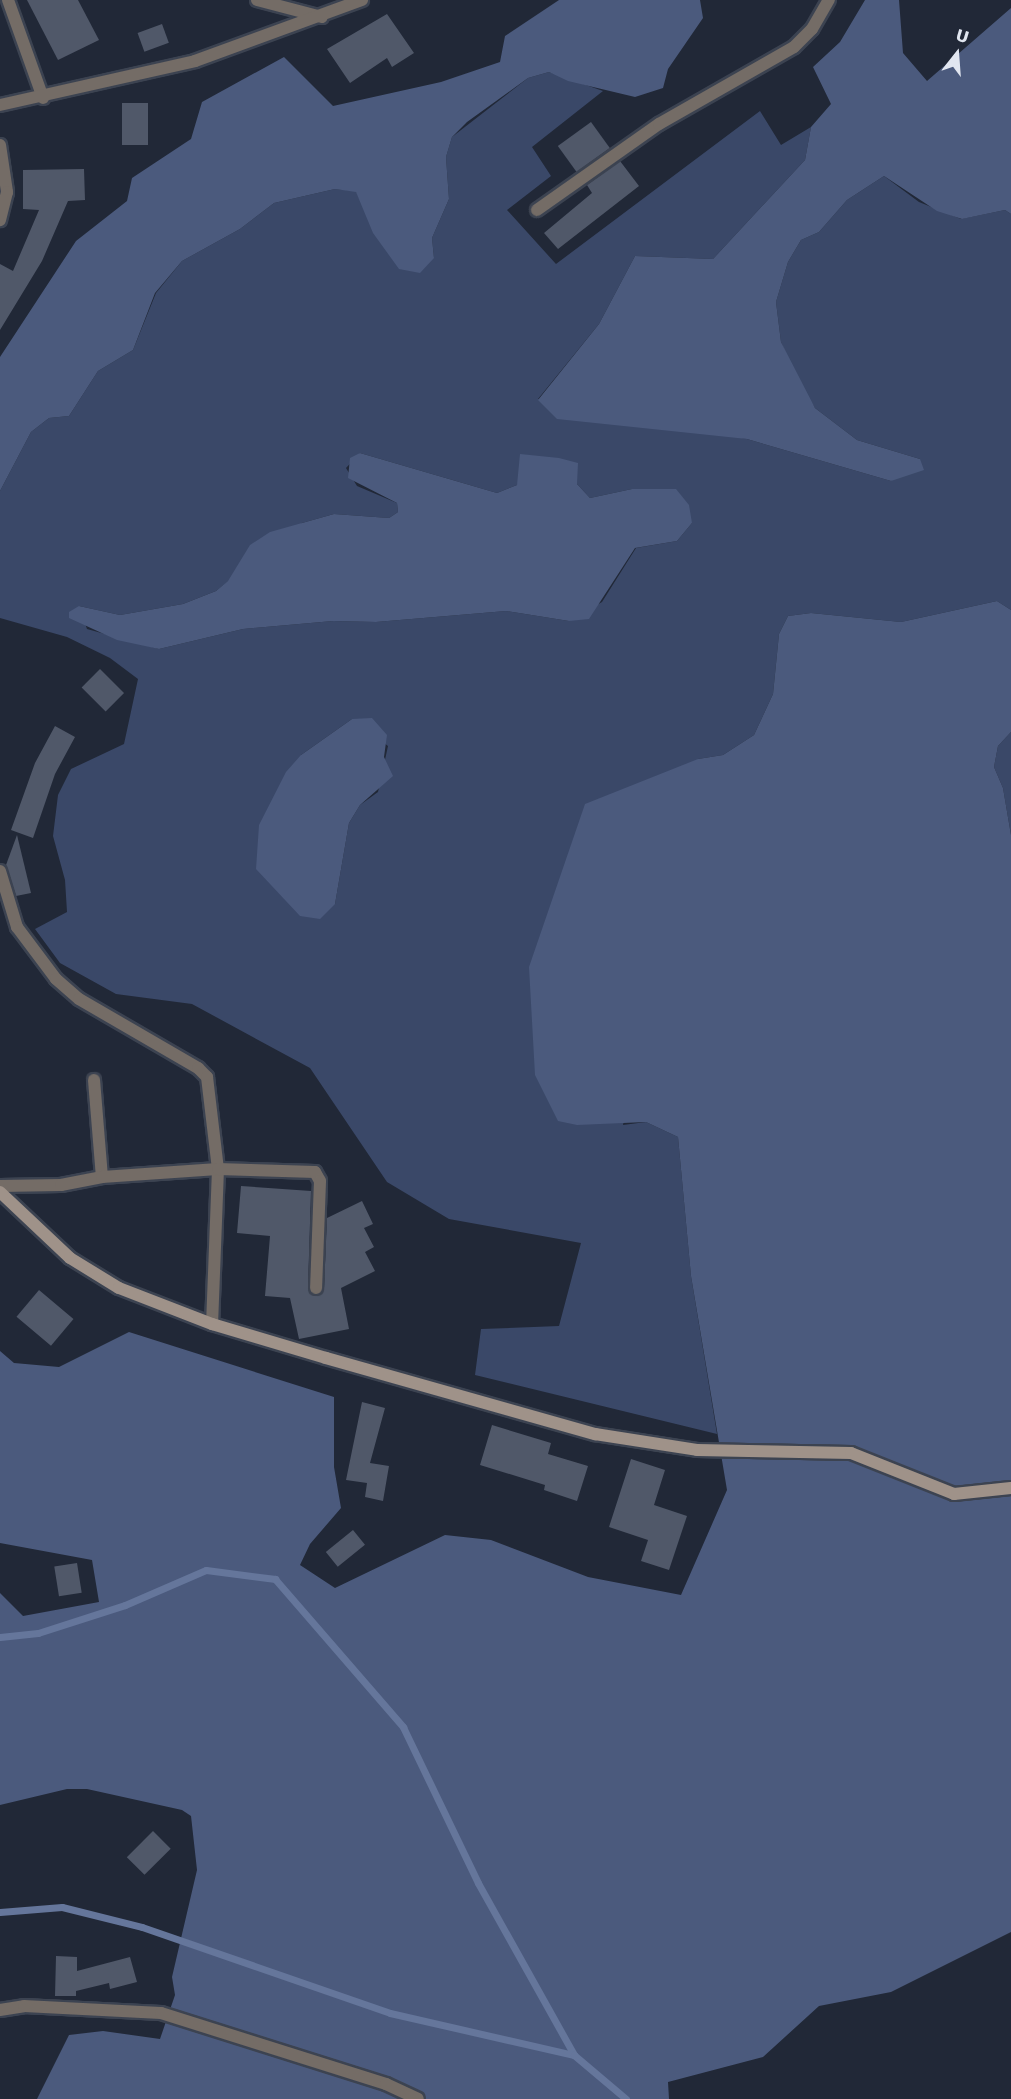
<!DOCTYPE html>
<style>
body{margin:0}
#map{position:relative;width:1011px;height:2099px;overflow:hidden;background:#212837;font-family:"DejaVu Sans",sans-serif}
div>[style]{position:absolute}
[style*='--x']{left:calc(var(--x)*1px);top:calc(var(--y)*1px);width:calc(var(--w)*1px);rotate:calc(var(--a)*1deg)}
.green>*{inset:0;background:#3a4868}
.forest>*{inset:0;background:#4b5a7d}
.stream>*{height:7px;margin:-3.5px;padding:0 3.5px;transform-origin:3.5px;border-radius:3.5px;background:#65769b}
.building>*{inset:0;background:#505869;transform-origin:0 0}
.roads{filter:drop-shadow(2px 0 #3c4351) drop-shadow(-2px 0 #3c4351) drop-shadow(0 2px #3c4351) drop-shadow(0 -2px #3c4351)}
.street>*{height:12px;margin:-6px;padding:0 6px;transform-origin:6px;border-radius:6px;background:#746c66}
.secondary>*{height:12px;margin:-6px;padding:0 6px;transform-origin:6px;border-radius:6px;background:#9f9289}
span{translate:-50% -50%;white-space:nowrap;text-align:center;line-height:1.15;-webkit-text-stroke:4.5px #212837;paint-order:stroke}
.north{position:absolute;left:927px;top:24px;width:60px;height:60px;-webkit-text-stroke:4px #212837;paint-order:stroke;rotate:17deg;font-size:16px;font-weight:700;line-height:24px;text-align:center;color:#e1e6f0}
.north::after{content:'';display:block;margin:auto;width:21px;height:27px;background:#e1e6f0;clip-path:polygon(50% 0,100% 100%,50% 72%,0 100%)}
</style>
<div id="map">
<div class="green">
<i style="clip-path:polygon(evenodd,549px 72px,603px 91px,532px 147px,551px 176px,507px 210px,556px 264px,760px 111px,781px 145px,811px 127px,805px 160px,713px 259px,635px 256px,599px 324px,538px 399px,747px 439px,891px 481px,920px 459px,857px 440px,815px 408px,799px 384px,781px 342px,776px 302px,788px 262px,801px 240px,819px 232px,847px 200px,884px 176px,919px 202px,961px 219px,1005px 210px,1011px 214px,1011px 610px,997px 601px,901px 622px,811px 613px,788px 616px,779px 634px,773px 694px,754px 735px,723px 755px,698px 759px,623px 1125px,646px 1122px,678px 1137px,691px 1276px,717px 1434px,475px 1375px,481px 1329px,559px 1326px,581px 1243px,449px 1219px,387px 1182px,310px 1068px,192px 1004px,116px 994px,60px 963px,35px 929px,67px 912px,65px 880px,53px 836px,58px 795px,71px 769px,124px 744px,138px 679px,110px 658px,67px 637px,0 618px,0 491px,31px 432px,49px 418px,69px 416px,98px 371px,133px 350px,156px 293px,182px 261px,240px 229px,274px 203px,335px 189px,356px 191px,365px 211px,434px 258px,432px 238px,449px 199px,446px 157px,452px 137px,528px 78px,549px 72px,360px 453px,497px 493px,517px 485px,522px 476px,577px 484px,590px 498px,632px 489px,692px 523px,677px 541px,636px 548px,602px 602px,569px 621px,506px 611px,376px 622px,333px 621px,243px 629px,159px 649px,87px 629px,79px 606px,120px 615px,183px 604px,216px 591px,302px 523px,334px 514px,389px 518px,398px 512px,397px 503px,357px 486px,346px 468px,360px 453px,549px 72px,352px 719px,388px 746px,378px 792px,360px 805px,349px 823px,335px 904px,301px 755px,352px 719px)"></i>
<i style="clip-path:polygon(1011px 732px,1011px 835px,1003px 788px,994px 767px,998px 746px)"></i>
</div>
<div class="forest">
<i style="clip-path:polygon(559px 0,700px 0,703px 18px,668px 69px,663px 88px,635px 97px,568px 81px,549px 72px,528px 78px,467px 122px,452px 137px,446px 157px,449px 199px,432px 238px,434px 258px,420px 273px,399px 269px,373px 233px,356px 192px,335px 189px,274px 203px,240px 229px,182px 261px,155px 293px,133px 350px,98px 371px,69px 416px,49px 418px,31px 432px,0 491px,0 357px,76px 241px,127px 201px,132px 178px,191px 139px,202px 102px,284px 57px,333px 106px,441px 82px,500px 62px,505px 36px)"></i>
<i style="clip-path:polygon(865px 0,899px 0,903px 53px,927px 81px,1011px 8px,1011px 214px,1005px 210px,962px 219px,937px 211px,884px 176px,847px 200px,819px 232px,801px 240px,788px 262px,776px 302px,781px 342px,815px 408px,857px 440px,920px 459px,924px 470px,891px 481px,747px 439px,557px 419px,538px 400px,599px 324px,635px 256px,713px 259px,805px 160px,811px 127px,831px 104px,813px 67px,840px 42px)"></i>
<i style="clip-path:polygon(360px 453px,497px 493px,517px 485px,520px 454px,559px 458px,578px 463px,577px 484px,590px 498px,632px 489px,676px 489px,689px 505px,692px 523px,677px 541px,635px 548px,589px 619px,569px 621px,506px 611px,376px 622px,333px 621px,243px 629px,159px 649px,117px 640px,69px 618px,69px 612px,79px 606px,120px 615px,183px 604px,216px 591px,228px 581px,250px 545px,270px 532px,334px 514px,389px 518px,398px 512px,397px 503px,348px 478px,350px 458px)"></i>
<i style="clip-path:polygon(997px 601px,1011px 610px,1011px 732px,998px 746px,994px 767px,1003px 788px,1011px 835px,1011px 1932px,891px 1992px,819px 2006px,763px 2057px,668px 2082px,669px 2099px,37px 2099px,69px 2035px,103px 2031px,160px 2039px,175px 1995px,172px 1977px,197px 1870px,191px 1816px,182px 1810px,87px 1789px,67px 1789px,0 1805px,0 1593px,23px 1616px,99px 1602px,92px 1560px,0 1543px,0 1351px,14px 1363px,59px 1367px,129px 1332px,334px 1397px,334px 1467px,341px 1508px,310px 1544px,300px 1565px,335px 1588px,445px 1535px,491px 1540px,588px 1577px,681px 1595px,727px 1490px,691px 1276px,678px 1137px,646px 1122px,577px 1125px,558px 1121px,535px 1075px,529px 967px,585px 804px,698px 759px,723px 755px,754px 735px,773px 694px,779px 634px,788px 616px,811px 613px,901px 622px)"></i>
<i style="clip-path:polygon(372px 718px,387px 735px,384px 757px,393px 776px,360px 805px,349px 823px,335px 904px,320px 919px,300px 916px,256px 869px,259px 825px,286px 772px,301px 755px,352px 719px)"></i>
</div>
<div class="stream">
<i style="--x:0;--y:1637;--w:38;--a:-6"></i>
<i style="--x:38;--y:1633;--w:91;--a:-17.8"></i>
<i style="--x:125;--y:1605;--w:88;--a:-23.4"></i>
<i style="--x:206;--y:1570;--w:70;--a:7.4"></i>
<i style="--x:275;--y:1579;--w:196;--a:49.1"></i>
<i style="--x:403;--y:1727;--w:173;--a:64.3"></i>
<i style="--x:478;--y:1883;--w:197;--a:60.8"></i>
<i style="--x:0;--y:1912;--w:62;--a:-4.6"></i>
<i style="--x:62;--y:1907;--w:82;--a:14"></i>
<i style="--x:142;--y:1927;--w:262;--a:19.1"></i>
<i style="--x:390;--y:2013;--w:189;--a:12.9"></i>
<i style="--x:574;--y:2055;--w:68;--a:40.2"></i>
</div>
<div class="building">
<i style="clip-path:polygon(27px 0,78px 0,99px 40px,58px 60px)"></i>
<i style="clip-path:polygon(387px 14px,414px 53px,392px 67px,387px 58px,350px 83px,327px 49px)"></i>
<i style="left:162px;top:24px;width:20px;height:26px;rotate:70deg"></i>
<i style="left:122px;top:103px;width:26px;height:42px"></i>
<i style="left:591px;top:122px;width:32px;height:41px;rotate:54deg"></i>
<i style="clip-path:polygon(620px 161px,639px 186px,558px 249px,544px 233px,592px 193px,587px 185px)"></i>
<i style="clip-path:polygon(84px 169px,85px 200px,68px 201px,42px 261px,0 330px,0 264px,13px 271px,39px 210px,23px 209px,23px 170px)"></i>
<i style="left:100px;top:669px;width:34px;height:26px;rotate:45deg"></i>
<i style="clip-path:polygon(55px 726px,75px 737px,55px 774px,33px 838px,11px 830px,35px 763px)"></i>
<i style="clip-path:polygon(17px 835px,31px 893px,16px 896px,6px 865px)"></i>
<i style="clip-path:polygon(241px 1186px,311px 1191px,308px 1288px,315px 1296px,324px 1288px,327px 1218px,362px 1201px,373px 1224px,364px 1228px,374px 1247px,365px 1252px,375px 1271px,341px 1288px,349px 1329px,299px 1339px,290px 1298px,265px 1296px,270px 1236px,237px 1233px)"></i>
<i style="left:39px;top:1290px;width:45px;height:35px;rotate:40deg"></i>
<i style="clip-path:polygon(362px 1402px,385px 1408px,370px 1463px,389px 1466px,383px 1501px,365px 1497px,367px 1483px,346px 1480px)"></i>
<i style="clip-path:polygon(492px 1425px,551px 1443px,548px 1454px,588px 1466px,577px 1501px,544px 1490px,545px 1485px,480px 1465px)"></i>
<i style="clip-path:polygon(631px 1459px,665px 1470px,654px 1505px,687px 1516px,669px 1570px,641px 1561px,648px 1540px,609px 1527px)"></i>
<i style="left:353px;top:1530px;width:19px;height:35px;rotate:51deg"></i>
<i style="left:77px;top:1563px;width:30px;height:23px;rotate:81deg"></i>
<i style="left:153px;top:1831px;width:25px;height:37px;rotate:45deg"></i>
<i style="clip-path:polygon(56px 1956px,77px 1957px,77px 1971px,130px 1957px,137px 1982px,110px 1989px,109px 1983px,76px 1991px,76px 1996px,55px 1996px)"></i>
</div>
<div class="roads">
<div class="street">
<i style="--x:8;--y:0;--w:104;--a:70.3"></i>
<i style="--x:257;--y:0;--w:67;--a:14.7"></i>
<i style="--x:0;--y:105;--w:200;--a:-12.7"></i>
<i style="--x:195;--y:61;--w:178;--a:-20.1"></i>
<i style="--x:0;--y:145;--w:48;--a:81.5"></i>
<i style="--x:7;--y:192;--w:29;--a:104"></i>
<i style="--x:537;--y:210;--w:149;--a:-35.2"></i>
<i style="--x:659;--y:124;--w:155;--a:-29.7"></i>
<i style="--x:794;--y:47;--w:25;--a:-45"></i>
<i style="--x:812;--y:29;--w:34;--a:-60"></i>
<i style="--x:0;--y:871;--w:59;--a:73.1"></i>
<i style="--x:17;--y:927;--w:65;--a:53.1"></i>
<i style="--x:56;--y:979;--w:30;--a:41"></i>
<i style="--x:79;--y:999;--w:138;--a:30.1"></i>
<i style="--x:198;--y:1068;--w:13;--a:45"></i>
<i style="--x:207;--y:1077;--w:93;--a:83.2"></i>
<i style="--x:218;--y:1169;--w:155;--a:92.2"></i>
<i style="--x:94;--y:1080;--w:97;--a:85.3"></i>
<i style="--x:0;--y:1186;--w:61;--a:-0.9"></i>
<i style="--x:61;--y:1185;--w:42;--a:-11"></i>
<i style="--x:102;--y:1177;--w:116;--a:-3.9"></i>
<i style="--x:218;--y:1169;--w:97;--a:1.8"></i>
<i style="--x:315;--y:1172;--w:10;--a:61"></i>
<i style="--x:320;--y:1181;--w:107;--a:92.1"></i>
<i style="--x:0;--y:2010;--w:24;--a:-9"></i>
<i style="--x:24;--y:2006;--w:137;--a:2.9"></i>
<i style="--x:161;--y:2013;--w:236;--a:17.5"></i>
<i style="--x:386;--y:2084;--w:35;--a:25"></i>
</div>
<div class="secondary">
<i style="--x:0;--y:1192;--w:96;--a:43.3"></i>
<i style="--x:70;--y:1258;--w:57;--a:31.5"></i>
<i style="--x:119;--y:1288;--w:100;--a:21.2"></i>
<i style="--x:212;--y:1324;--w:119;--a:16.6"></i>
<i style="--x:326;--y:1358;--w:280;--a:15.8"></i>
<i style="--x:595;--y:1434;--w:103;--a:8.9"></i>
<i style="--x:697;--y:1450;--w:154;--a:1.1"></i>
<i style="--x:851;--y:1453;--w:111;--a:21.7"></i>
<i style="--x:954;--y:1494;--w:57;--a:-6"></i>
</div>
</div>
<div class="north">U</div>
</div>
